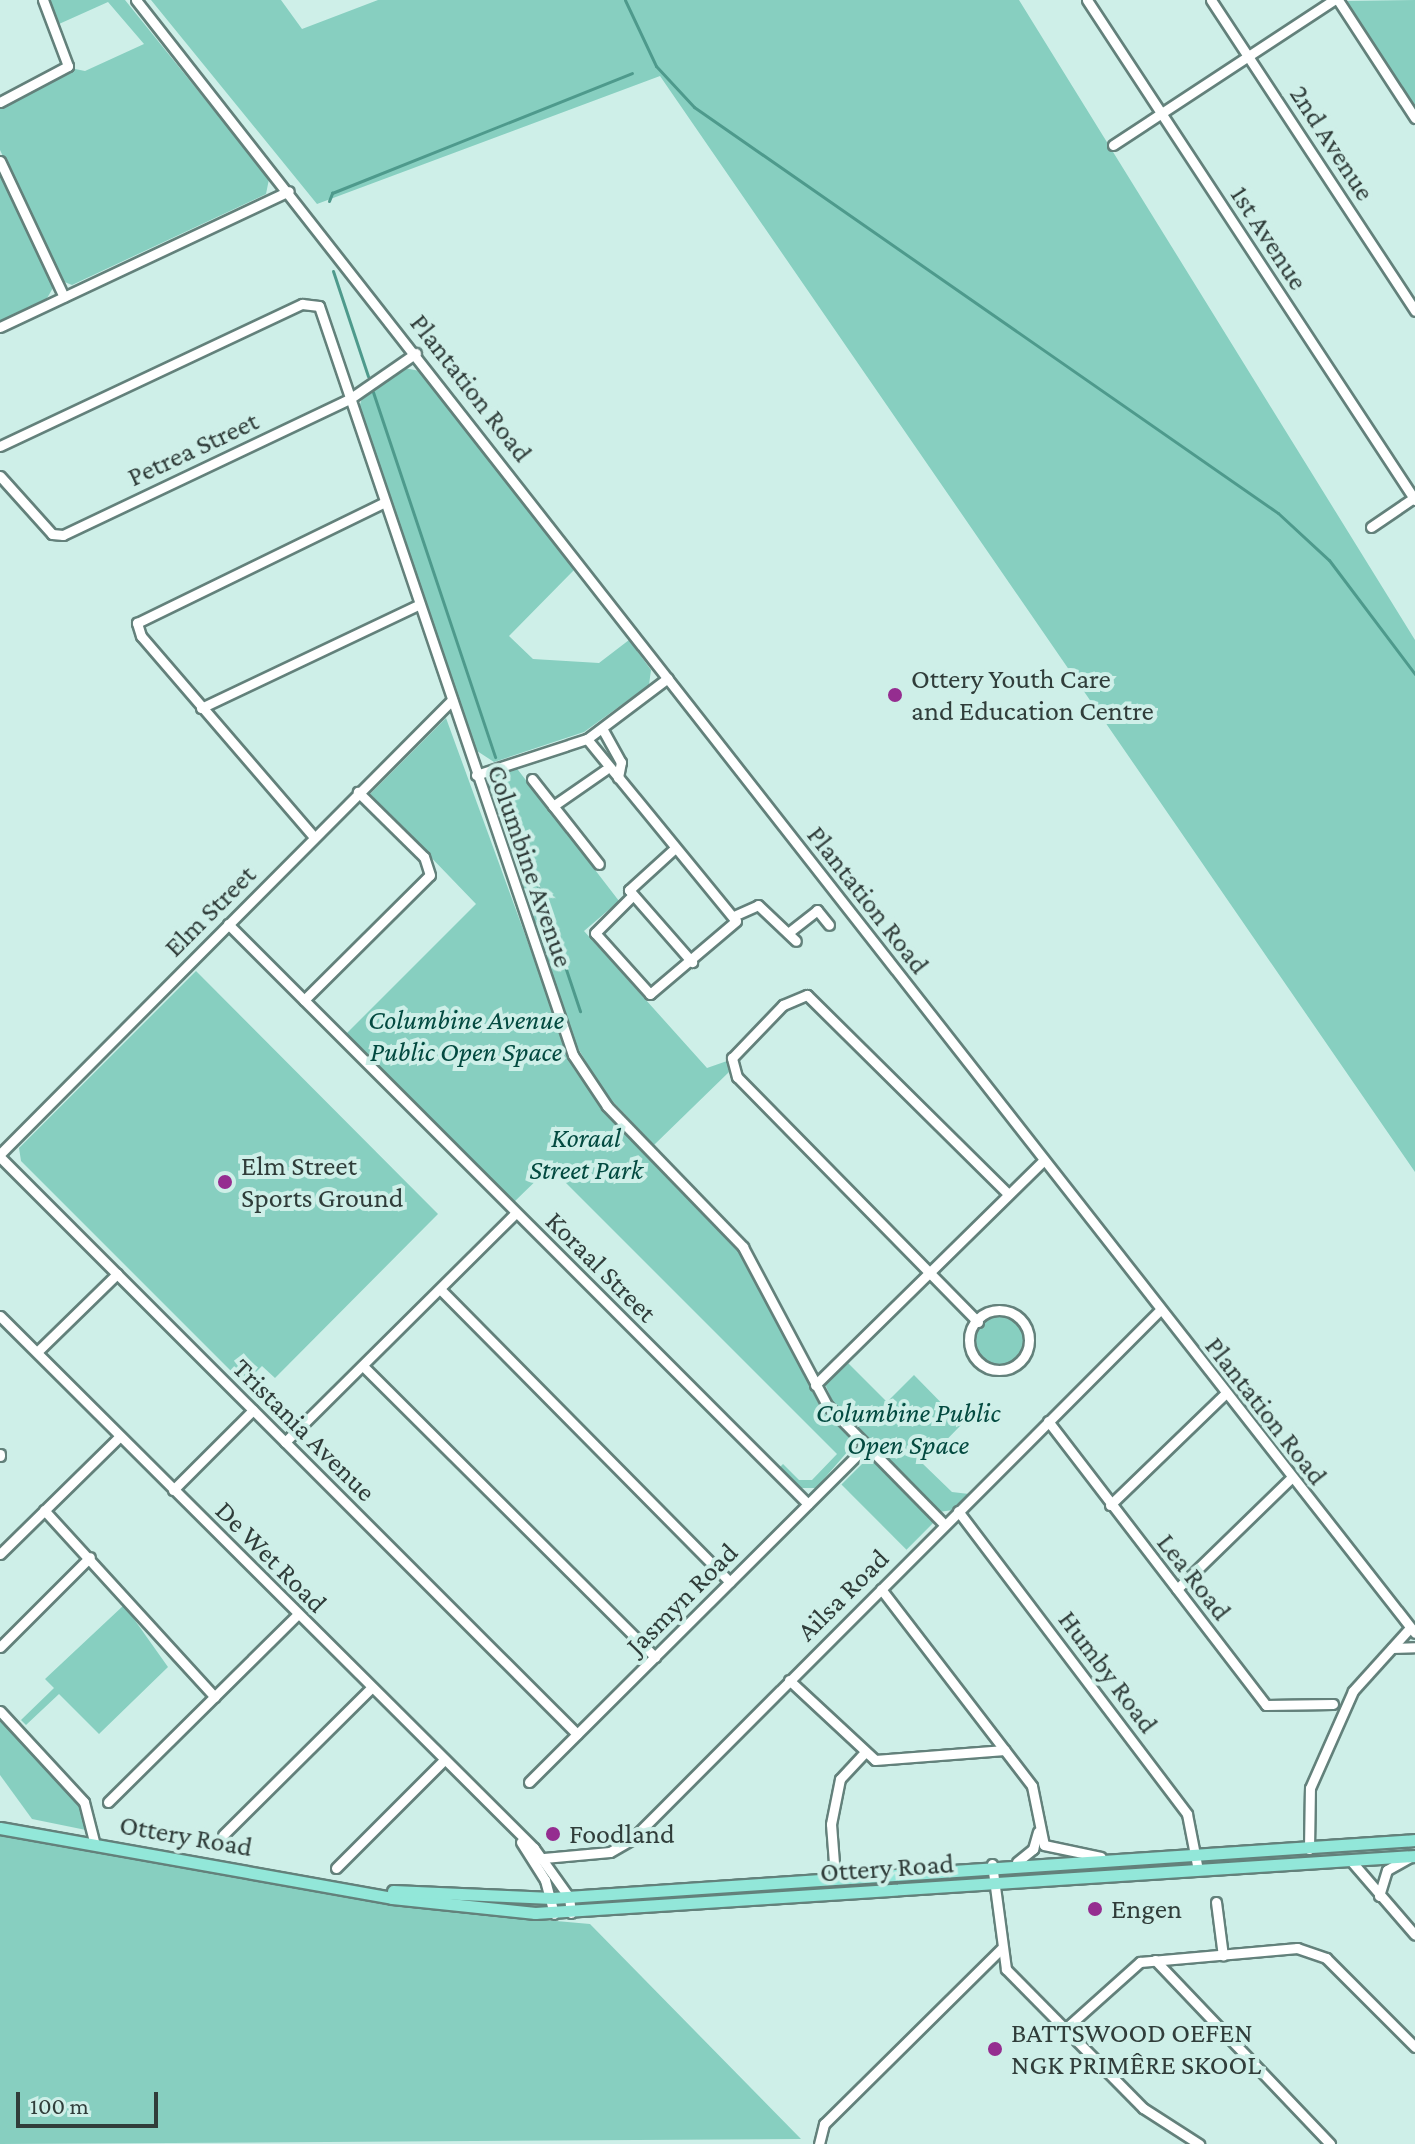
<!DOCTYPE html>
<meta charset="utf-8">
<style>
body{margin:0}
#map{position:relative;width:1415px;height:2144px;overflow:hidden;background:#ceefe8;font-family:"Crimson Pro",serif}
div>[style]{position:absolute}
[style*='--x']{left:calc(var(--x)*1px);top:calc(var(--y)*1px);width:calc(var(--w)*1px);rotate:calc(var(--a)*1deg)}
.green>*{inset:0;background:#87cfc0;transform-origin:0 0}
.round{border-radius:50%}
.stream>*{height:3px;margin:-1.5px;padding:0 1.5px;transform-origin:1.5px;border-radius:1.5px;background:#4e9a8c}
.roads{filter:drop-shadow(2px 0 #63817b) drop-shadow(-2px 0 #63817b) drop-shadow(0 2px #63817b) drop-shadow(0 -2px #63817b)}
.minor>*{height:9px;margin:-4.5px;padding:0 4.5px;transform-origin:4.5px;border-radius:4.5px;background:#fff}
.minor>.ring{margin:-4.5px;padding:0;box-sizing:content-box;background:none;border:9px solid #fff;border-radius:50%}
.major>*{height:11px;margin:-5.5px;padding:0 5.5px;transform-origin:5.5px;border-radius:5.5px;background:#92e7d9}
.dots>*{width:22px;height:22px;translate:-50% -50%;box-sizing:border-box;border:4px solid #ceefe8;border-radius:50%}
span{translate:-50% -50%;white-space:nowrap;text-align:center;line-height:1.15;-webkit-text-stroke:8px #ceefe8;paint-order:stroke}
.street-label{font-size:28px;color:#303d3a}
.poi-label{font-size:28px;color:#303d3a}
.left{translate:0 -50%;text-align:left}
.park-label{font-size:28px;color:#034a40;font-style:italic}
.scale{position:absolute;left:16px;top:2092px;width:142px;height:36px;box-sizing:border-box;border:4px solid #303d3a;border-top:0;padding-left:10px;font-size:24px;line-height:28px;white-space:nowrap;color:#303d3a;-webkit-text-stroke:6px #ceefe8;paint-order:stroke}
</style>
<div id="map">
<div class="green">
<i style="clip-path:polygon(48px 0,125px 0,269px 179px,266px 194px,72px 285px,62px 281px,0 150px,0 109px,75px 69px,85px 71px,144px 44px,108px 2px,59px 24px)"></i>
<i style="clip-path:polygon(151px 0,281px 0,302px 29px,378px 0,1019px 0,1415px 640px,1415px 1172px,660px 76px,317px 204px)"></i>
<i style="clip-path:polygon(1415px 0,1415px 108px,1345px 1px)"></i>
<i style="clip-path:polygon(0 168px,54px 286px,46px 300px,0 321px)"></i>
<i style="clip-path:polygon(404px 368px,420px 371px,574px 570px,509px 636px,533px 659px,599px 663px,629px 640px,651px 670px,649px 685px,584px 732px,494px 762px,474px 749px,359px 407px,363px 396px)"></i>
<i style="clip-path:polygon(446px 718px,574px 1069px,607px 1114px,739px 1250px,820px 1406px,855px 1443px,816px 1488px,798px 1488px,779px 1468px,783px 1464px,799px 1480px,812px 1480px,837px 1454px,550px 1167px,513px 1203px,345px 1035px,476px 904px,370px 794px)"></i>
<i style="clip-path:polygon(515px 766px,619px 901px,584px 931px,707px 1068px,727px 1061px,729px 1072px,654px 1145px,604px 1092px,569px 1033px,488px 791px,492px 776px)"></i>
<i style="clip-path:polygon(196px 971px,438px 1214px,275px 1378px,262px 1366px,244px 1384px,21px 1161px,19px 1148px)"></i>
<i class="round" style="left:973px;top:1313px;width:52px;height:52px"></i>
<i style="clip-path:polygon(846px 1361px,887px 1402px,914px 1375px,962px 1424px,923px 1464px,952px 1492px,969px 1494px,953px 1510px,939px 1512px,836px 1409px,825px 1384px)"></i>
<i style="left:869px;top:1457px;width:92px;height:39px;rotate:45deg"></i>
<i style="clip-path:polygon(124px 1605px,168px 1667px,99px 1734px,59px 1694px,26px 1725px,21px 1720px,54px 1688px,45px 1679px)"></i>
<i style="clip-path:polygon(0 1717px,80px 1805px,86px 1830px,32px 1819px,0 1775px)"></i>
<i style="clip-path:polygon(0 1836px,442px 1911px,590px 1924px,801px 2139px,0 2144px)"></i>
</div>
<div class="stream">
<i style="--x:625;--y:0;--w:73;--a:64.8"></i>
<i style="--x:656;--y:66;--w:56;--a:47.2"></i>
<i style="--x:694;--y:107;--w:711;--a:34.81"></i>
<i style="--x:1278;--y:513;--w:69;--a:42.7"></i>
<i style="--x:1329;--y:560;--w:143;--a:53"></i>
<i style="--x:329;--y:201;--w:9;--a:-69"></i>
<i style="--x:332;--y:193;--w:323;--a:-21.8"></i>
<i style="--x:333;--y:271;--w:111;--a:71.6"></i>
<i style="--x:373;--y:392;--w:385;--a:71.5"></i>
<i style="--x:502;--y:778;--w:246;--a:71.5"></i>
</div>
<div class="roads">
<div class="minor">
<i style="--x:136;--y:0;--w:2074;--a:51.93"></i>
<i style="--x:1087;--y:0;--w:598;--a:56.74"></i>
<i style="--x:1211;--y:0;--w:372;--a:56.7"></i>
<i style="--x:1338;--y:0;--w:141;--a:56.9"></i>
<i style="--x:0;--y:102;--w:77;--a:-27.9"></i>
<i style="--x:68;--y:66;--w:71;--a:-110.7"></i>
<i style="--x:1113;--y:145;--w:264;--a:-33.3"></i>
<i style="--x:0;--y:161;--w:150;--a:64.8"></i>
<i style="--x:0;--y:327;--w:319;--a:-25.2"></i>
<i style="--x:0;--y:446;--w:334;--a:-25.2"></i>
<i style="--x:302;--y:304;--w:17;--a:7"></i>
<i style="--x:319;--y:306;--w:791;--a:71.27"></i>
<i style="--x:573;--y:1055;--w:61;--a:56.3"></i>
<i style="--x:607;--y:1106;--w:196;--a:46"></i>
<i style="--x:743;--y:1247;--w:179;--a:62"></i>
<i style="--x:827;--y:1405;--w:168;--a:45.5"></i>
<i style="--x:0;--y:476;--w:78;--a:48.1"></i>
<i style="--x:52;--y:534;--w:11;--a:5"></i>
<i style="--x:63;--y:535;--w:319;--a:-25.4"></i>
<i style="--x:351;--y:398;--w:79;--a:-34.7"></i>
<i style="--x:1371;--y:527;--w:53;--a:-34.3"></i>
<i style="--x:201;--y:708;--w:242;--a:-25.4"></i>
<i style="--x:603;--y:730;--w:37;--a:61"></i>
<i style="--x:621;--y:762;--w:16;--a:101"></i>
<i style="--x:587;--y:739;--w:235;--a:50.7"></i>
<i style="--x:736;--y:921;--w:113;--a:139.7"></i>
<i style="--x:650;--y:994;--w:82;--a:-132"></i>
<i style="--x:595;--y:933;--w:52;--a:-45"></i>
<i style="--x:476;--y:775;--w:117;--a:-18"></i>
<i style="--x:587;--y:739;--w:101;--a:-37"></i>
<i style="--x:532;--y:779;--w:108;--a:51.8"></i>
<i style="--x:553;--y:806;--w:63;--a:-34.7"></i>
<i style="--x:314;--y:837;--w:265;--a:-130.7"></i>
<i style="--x:141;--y:636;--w:14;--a:-107"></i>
<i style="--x:137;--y:623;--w:276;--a:-26"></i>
<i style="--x:674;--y:849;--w:61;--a:137.7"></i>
<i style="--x:629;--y:890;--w:96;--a:48.8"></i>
<i style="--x:736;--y:915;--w:24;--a:-24"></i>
<i style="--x:758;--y:905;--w:52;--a:43.5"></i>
<i style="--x:228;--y:924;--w:820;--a:45"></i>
<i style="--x:788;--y:933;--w:37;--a:-38"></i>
<i style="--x:817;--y:910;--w:19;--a:51"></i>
<i style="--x:304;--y:1000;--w:177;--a:-44.8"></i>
<i style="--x:430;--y:875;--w:19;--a:-108"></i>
<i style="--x:424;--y:857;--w:93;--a:-135.4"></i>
<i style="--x:0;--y:1154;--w:641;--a:-45.13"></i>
<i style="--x:0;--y:1157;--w:816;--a:45"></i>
<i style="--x:440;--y:1289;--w:412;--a:45.3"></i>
<i class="ring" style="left:969px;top:1310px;width:51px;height:51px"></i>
<i style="--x:0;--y:1316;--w:754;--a:44.89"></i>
<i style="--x:534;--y:1848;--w:60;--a:54.5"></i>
<i style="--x:569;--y:1897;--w:16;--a:83"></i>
<i style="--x:978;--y:1322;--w:344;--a:-134.5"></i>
<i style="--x:737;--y:1077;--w:20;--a:-105"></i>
<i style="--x:732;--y:1058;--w:74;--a:-46.1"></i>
<i style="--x:783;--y:1005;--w:26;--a:-23"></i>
<i style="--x:807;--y:995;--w:283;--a:44.7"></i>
<i style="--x:37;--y:1352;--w:112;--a:-44.3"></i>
<i style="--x:364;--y:1367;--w:411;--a:44.9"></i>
<i style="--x:815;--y:1385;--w:321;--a:-44.5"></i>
<i style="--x:1048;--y:1421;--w:358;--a:52.5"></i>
<i style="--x:1266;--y:1705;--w:67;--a:-0.9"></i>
<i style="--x:285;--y:1442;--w:325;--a:-44.8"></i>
<i style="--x:0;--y:1456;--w:2;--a:-90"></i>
<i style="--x:173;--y:1490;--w:113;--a:-45"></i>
<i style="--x:1110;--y:1505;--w:160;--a:-44"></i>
<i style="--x:44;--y:1510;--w:253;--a:47.6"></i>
<i style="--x:958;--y:1511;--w:380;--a:52.9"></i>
<i style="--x:1187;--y:1814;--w:57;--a:78.9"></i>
<i style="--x:0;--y:1554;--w:168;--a:-44.5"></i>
<i style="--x:881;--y:1589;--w:248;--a:52.5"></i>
<i style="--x:1032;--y:1786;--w:60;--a:78.5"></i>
<i style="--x:1044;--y:1845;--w:58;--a:11.9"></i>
<i style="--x:1177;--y:1589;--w:158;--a:-44.2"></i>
<i style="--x:0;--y:1647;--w:127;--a:-45"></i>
<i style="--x:1392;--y:1648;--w:23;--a:-2"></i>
<i style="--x:789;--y:1680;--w:117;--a:42.9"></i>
<i style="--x:875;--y:1760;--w:130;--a:-4.4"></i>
<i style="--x:0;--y:1711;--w:124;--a:47.3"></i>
<i style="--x:84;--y:1802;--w:44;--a:75.7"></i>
<i style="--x:529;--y:1782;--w:474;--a:-44.9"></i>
<i style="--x:108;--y:1802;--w:266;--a:-44.7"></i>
<i style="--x:223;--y:1835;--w:209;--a:-44.8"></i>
<i style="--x:521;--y:1842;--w:45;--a:57.7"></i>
<i style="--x:545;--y:1880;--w:35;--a:75"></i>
<i style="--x:1309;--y:1849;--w:61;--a:-89.1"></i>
<i style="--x:1310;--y:1788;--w:106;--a:-66.1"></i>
<i style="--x:1353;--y:1691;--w:85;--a:-47.9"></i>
<i style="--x:533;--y:1859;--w:77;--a:-5.2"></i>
<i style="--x:610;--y:1852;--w:24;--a:-30"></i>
<i style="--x:631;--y:1840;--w:749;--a:-45.05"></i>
<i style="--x:1017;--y:1862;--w:21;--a:-39"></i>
<i style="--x:1033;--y:1849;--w:18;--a:-74"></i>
<i style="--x:1352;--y:1862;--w:96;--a:49.2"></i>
<i style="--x:992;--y:1864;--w:106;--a:82.4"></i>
<i style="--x:1006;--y:1969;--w:195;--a:45.4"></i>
<i style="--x:1143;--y:2108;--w:67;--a:32.7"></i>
<i style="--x:336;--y:1868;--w:151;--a:-45"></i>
<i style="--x:835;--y:1876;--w:52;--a:-94.4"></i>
<i style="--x:831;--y:1824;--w:46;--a:-78.7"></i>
<i style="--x:840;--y:1779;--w:34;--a:-47"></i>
<i style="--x:1379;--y:1896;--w:27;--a:-73"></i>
<i style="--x:1387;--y:1870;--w:25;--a:-29"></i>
<i style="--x:1216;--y:1902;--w:54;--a:82.6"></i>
<i style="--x:1155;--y:1960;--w:254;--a:46.4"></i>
<i style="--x:1065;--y:2029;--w:101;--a:-41.8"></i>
<i style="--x:1140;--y:1962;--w:158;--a:-5.1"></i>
<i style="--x:1297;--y:1948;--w:31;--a:19"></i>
<i style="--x:1326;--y:1958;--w:126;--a:45"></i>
<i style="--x:819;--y:2144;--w:21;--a:-76"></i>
<i style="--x:824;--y:2124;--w:249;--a:-44.7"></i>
</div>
<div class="major">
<i style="--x:0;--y:1828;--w:398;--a:10.1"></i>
<i style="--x:392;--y:1898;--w:144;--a:6"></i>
<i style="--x:535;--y:1913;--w:882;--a:-3.71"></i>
<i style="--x:393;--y:1891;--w:159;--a:2.5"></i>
<i style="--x:552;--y:1898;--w:865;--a:-3.84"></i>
</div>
</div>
<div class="dots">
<i style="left:895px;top:695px;background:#952d90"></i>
<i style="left:225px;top:1182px;background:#952d90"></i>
<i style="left:553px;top:1834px;background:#952d90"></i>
<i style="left:1095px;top:1909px;background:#952d90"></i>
<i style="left:995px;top:2049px;background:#952d90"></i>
</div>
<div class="street-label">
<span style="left:1332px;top:143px;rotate:57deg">2nd Avenue</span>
<span style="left:1269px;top:238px;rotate:57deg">1st Avenue</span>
<span style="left:471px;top:388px;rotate:52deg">Plantation Road</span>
<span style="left:193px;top:449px;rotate:-25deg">Petrea Street</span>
<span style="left:530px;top:866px;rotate:71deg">Columbine Avenue</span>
<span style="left:868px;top:900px;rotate:52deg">Plantation Road</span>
<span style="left:210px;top:911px;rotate:-45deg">Elm Street</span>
<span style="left:601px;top:1267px;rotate:45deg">Koraal Street</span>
<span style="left:1266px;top:1411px;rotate:52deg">Plantation Road</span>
<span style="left:304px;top:1430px;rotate:45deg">Tristania Avenue</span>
<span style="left:271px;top:1557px;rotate:45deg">De Wet Road</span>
<span style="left:1194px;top:1577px;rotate:52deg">Lea Road</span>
<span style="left:843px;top:1595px;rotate:-45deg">Ailsa Road</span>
<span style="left:682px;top:1599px;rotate:-45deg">Jasmyn Road</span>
<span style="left:1108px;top:1672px;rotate:53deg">Humby Road</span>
<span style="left:186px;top:1836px;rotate:10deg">Ottery Road</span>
<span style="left:887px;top:1868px;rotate:-4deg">Ottery Road</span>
</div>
<div class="poi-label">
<span class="left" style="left:911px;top:695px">Ottery Youth Care<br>and Education Centre</span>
<span class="left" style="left:241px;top:1182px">Elm Street<br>Sports Ground</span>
<span class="left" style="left:569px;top:1834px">Foodland</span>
<span class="left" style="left:1111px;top:1909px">Engen</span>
<span class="left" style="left:1011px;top:2049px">BATTSWOOD OEFEN<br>NGK PRIMÊRE SKOOL</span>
</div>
<div class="park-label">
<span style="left:466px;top:1036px">Columbine Avenue<br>Public Open Space</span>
<span style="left:586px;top:1154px">Koraal<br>Street Park</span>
<span style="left:908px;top:1429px">Columbine Public<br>Open Space</span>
</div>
<div class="scale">100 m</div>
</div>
